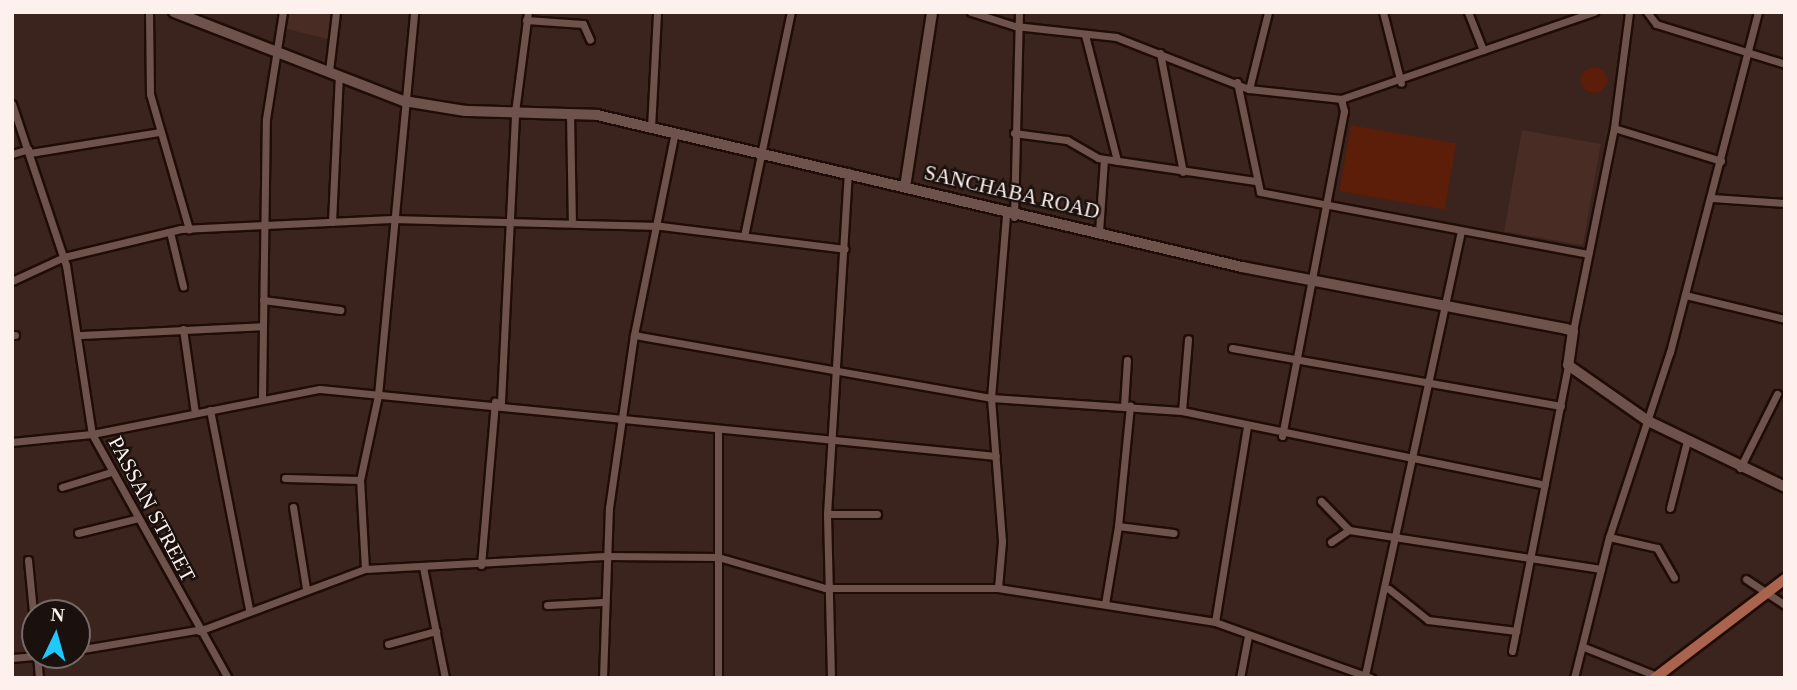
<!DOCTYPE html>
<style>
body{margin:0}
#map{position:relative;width:1797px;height:690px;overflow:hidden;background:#3a241d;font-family:Georgia,serif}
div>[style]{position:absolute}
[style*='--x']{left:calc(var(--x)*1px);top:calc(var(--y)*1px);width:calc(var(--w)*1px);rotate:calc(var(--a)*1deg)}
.built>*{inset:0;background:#492c23;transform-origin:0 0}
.green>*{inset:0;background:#5c1d09;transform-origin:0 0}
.round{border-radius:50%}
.roads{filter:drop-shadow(2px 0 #200c07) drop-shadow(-2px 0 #200c07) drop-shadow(0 2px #200c07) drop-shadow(0 -2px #200c07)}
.street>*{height:7px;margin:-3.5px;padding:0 3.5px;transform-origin:3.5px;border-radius:3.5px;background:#6d534b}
.secondary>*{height:10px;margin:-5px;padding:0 5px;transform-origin:5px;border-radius:5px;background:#6d534b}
.primary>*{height:10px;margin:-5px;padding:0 5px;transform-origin:5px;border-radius:5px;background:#aa634d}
span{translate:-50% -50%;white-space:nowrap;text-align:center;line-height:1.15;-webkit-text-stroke:5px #1a100d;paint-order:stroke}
.street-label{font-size:21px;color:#fef1ed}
.frame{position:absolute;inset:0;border:14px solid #fef1ed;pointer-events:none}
.north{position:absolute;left:21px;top:599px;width:70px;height:70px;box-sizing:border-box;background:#1a100d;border:2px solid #756a67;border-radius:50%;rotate:5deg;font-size:19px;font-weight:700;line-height:28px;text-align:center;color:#fef1ed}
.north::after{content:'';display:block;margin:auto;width:24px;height:32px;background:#20c9fd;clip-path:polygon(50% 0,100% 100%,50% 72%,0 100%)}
</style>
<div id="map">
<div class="built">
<i style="clip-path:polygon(290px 12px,339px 12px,335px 41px,287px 29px)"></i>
<i style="left:1522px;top:130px;width:80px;height:103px;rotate:10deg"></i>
</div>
<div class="green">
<i class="round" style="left:1581px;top:67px;width:26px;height:26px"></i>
<i style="left:1351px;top:125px;width:107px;height:67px;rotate:10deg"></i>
</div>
<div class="roads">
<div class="street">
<i style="--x:149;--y:12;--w:82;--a:89.3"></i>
<i style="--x:150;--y:94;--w:141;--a:73.9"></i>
<i style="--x:971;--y:12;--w:46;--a:17.7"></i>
<i style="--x:1015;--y:26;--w:102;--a:6.2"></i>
<i style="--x:1116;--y:37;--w:143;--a:21.4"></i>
<i style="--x:1249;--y:89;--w:93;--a:6.2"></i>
<i style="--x:1341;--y:99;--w:268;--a:-19"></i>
<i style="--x:1383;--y:12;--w:73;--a:75.8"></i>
<i style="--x:1468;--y:12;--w:41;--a:68.5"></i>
<i style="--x:1647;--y:12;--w:15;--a:53"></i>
<i style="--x:1656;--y:24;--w:135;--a:17.2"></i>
<i style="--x:526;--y:20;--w:57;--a:4"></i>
<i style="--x:583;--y:24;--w:17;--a:66"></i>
<i style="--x:1085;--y:35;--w:130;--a:75.7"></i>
<i style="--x:1160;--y:53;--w:121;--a:79.1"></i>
<i style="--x:329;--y:71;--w:59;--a:-83.2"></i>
<i style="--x:1237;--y:82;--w:112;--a:78.2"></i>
<i style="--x:1260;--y:192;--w:334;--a:10.7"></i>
<i style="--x:1249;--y:89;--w:79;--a:-76.1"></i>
<i style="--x:12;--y:104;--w:170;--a:71.5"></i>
<i style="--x:66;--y:265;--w:171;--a:81.3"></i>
<i style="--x:92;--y:434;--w:279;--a:60.9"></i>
<i style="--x:570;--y:113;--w:110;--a:89"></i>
<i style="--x:651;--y:128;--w:116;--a:-87"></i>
<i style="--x:1614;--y:128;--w:112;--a:17.1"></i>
<i style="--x:1014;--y:133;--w:53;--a:7.5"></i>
<i style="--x:1067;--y:140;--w:36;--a:30"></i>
<i style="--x:1098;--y:158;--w:159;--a:8.3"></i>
<i style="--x:30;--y:153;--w:132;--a:-9.2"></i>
<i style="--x:12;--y:154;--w:17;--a:-17"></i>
<i style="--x:1712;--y:198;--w:73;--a:3.9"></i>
<i style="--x:1014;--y:217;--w:205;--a:-88.6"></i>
<i style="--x:332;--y:222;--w:147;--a:-87.3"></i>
<i style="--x:170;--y:232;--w:56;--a:76.5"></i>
<i style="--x:1099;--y:232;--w:73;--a:-86.1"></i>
<i style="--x:744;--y:236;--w:229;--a:-78.2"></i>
<i style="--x:12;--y:281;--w:57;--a:-24.8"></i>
<i style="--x:64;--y:257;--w:120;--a:-13.5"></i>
<i style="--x:181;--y:229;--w:211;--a:-2.7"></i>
<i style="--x:392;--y:219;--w:269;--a:1.5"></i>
<i style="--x:661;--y:226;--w:185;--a:7.1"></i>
<i style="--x:1685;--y:295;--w:103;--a:13.5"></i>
<i style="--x:263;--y:300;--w:78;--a:7.4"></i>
<i style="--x:183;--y:329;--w:85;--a:81.9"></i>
<i style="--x:1573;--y:331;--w:207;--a:-78.6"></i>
<i style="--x:1614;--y:128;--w:117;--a:-82.6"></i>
<i style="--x:12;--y:335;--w:3;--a:0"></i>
<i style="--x:81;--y:335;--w:181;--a:-2.8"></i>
<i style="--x:634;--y:335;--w:363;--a:10"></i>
<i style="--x:991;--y:398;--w:191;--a:3.9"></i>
<i style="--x:1182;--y:411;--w:370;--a:11.5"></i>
<i style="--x:1232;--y:348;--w:334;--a:10"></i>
<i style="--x:262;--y:399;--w:280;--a:-89.2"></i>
<i style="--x:266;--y:119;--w:108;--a:-81"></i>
<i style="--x:501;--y:402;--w:290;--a:-87.2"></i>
<i style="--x:515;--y:112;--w:101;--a:-82.6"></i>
<i style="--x:1124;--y:406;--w:46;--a:-86.3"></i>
<i style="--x:210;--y:410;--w:203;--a:78.9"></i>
<i style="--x:1182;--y:411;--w:72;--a:-85.2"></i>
<i style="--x:718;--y:430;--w:248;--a:90"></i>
<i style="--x:1282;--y:436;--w:331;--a:-79.2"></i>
<i style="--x:1344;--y:111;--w:12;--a:-104"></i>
<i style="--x:12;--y:442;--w:80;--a:-5.7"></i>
<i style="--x:92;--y:434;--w:232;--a:-11.2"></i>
<i style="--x:320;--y:389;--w:679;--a:5.66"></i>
<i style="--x:1740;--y:468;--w:83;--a:-63.4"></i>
<i style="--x:285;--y:478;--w:75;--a:1.5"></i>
<i style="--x:62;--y:487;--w:51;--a:-17"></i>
<i style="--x:1321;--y:501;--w:40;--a:46"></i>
<i style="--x:293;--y:507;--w:82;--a:80.9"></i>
<i style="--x:1670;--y:508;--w:69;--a:-75.8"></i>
<i style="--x:827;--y:514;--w:50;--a:0"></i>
<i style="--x:1118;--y:526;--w:121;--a:-84.3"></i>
<i style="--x:78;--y:533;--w:59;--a:-13.8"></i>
<i style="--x:1609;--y:537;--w:49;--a:12.9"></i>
<i style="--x:1657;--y:548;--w:34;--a:60"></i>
<i style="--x:1331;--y:542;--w:22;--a:-34"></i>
<i style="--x:1349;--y:530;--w:255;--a:8.8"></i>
<i style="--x:28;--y:560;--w:73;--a:84.5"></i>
<i style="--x:481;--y:565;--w:164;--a:-85.1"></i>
<i style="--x:423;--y:567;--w:113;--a:78.8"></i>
<i style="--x:365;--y:569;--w:89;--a:-93.2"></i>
<i style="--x:360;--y:480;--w:87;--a:-78"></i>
<i style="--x:378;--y:395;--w:385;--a:-84.6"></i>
<i style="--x:1746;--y:579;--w:47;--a:33.7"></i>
<i style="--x:998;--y:588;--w:47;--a:-85.1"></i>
<i style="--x:1002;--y:541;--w:143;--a:-94.4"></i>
<i style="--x:991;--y:398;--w:184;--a:-85.3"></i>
<i style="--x:1389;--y:589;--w:50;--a:38.5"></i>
<i style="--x:1428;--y:620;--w:89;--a:7.1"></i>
<i style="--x:1105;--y:604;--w:79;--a:-80.5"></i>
<i style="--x:1118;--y:526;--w:56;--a:7.1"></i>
<i style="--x:547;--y:605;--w:57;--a:-3"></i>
<i style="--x:1215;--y:622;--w:199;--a:-80.7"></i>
<i style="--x:199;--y:631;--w:177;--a:-20.5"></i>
<i style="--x:365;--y:569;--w:240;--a:-3.1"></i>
<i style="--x:605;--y:556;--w:113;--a:0.5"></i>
<i style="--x:718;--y:557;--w:111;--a:16.2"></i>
<i style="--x:825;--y:588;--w:173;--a:0"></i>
<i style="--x:998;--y:588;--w:220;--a:8.9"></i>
<i style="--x:1215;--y:622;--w:166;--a:19.7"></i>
<i style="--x:388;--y:644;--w:50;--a:-15.2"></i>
<i style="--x:1584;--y:647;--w:79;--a:21.7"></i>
<i style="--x:77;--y:650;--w:128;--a:-9.5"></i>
<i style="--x:1512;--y:651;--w:291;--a:-78.9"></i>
<i style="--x:37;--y:655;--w:23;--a:85"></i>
<i style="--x:12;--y:658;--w:36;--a:-5"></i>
<i style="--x:1365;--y:675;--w:453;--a:-77.8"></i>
<i style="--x:603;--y:678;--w:170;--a:-88"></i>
<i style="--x:609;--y:508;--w:175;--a:-81.8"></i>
<i style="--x:634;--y:335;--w:207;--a:-78.6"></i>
<i style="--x:831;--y:678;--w:164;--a:-91.4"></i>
<i style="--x:827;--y:514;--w:343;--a:-86.5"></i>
<i style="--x:1240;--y:678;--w:43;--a:-79.2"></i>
<i style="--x:1574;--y:678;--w:145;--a:-76.1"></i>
<i style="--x:1609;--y:537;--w:195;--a:-71.8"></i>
<i style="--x:1670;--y:352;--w:351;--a:-75.5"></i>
</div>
<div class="secondary">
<i style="--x:174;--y:12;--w:247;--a:21.2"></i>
<i style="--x:404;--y:101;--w:62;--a:9.3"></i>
<i style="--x:465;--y:111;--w:132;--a:1.7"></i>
<i style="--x:597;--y:115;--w:663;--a:13.26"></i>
<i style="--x:1242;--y:267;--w:330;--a:10.8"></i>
<i style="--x:1566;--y:329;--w:7;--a:16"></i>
<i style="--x:1573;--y:331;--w:34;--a:98"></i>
<i style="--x:1568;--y:365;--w:98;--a:35"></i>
<i style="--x:1648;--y:421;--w:152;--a:25.7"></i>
<i style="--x:905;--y:187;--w:177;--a:-81.2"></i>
</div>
<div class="primary">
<i style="--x:1655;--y:678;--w:163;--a:-37.3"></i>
</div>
</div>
<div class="street-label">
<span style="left:1012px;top:192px;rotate:13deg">SANCHABA ROAD</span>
<span style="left:152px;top:509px;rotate:62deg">PASSAN STREET</span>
</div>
<div class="frame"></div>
<div class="north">N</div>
</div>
